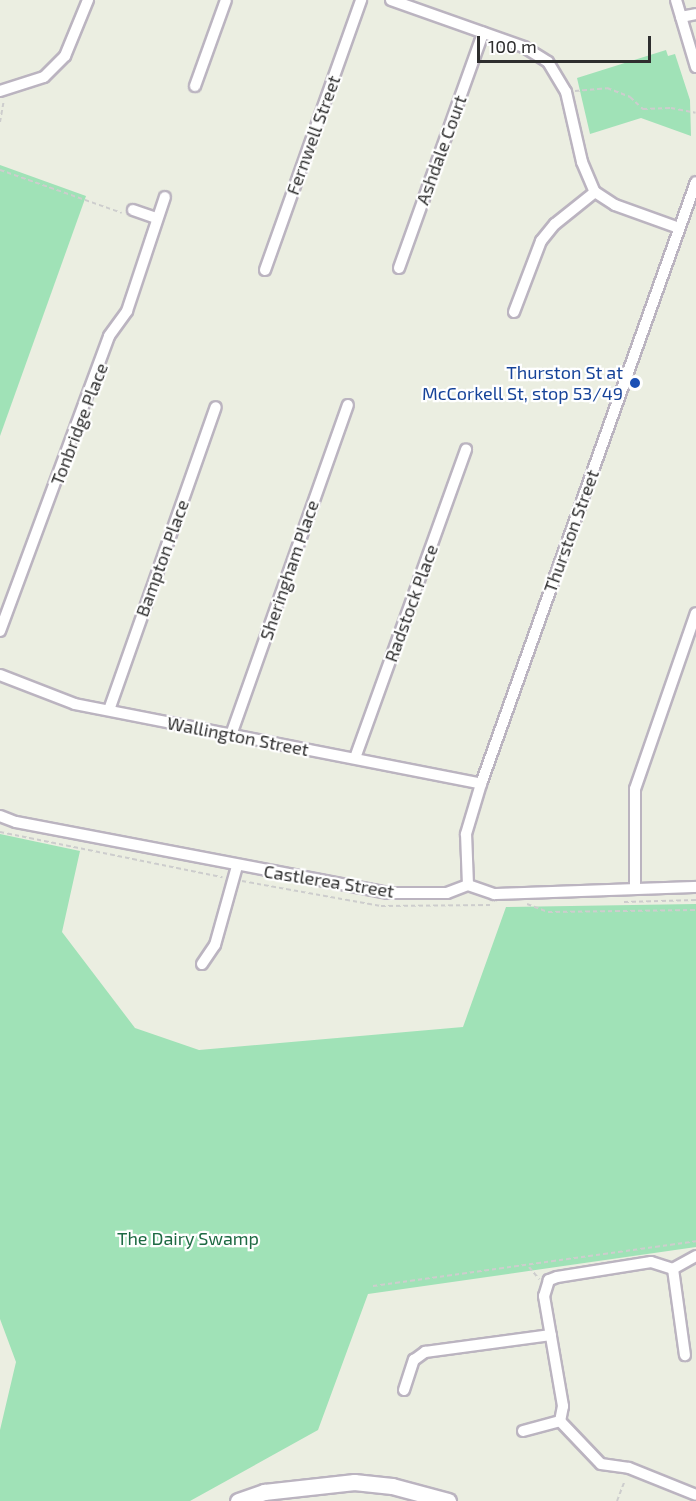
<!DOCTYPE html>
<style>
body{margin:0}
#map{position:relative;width:696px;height:1501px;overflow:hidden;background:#ebeee1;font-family:"Exo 2",sans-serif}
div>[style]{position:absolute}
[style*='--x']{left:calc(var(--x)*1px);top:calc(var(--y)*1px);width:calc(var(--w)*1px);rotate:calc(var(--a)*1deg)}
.green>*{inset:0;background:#a0e2b7}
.path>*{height:2px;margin-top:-1px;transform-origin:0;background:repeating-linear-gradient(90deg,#cdcdcd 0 4.5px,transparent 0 7.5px)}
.roads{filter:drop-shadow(2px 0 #bbb4c0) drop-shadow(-2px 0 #bbb4c0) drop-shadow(0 2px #bbb4c0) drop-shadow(0 -2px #bbb4c0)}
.street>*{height:10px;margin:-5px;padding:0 5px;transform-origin:5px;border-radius:5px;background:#fff}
.secondary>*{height:15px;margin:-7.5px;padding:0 7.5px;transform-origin:7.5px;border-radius:7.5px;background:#fff}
.dots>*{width:16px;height:16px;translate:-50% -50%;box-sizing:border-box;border:3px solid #fff;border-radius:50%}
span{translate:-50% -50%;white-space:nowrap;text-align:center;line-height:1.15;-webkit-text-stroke:4.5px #fff;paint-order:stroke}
.street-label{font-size:18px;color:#2e2e2e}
.transit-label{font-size:18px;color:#164399}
.right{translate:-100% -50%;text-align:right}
.park-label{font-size:18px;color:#1e6a43}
.scale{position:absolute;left:477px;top:36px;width:174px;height:27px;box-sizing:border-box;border:3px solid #2e2e2e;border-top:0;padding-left:8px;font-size:18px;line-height:21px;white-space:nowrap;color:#2e2e2e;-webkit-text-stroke:4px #fff;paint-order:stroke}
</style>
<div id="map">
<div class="green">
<i style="clip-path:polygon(666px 50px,668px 56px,675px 54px,690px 100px,691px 136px,641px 118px,590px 134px,577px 78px)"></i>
<i style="clip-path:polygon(0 165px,86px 196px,0 436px)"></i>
<i style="clip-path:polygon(0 834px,80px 851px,62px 932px,135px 1028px,199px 1050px,463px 1027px,506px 907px,696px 904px,696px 1247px,368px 1294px,318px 1430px,190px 1501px,0 1501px,0 1430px,16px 1362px,0 1319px)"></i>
</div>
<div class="path">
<i style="--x:575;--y:91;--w:32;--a:-5"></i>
<i style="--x:607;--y:88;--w:25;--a:21"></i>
<i style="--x:630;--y:97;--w:18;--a:43"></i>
<i style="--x:643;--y:109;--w:28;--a:-2"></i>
<i style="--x:671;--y:108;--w:25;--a:11"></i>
<i style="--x:0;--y:122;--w:22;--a:-80"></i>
<i style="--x:0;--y:170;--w:129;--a:19.4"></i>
<i style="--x:0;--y:832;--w:227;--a:11.5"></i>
<i style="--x:242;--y:881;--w:141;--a:10.2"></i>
<i style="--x:381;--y:906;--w:111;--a:-0.5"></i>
<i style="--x:624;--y:902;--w:72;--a:-1.6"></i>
<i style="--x:527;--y:904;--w:22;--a:21"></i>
<i style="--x:548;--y:912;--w:148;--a:-0.8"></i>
<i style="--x:529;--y:1267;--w:16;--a:50"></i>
<i style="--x:373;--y:1286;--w:326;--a:-7.9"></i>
<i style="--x:617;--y:1501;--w:22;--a:-69"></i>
</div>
<div class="roads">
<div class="street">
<i style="--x:391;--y:0;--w:141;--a:19.5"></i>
<i style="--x:524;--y:47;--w:28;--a:32"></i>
<i style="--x:548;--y:62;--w:35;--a:59"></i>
<i style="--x:566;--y:92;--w:72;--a:77.1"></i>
<i style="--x:582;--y:162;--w:33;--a:67"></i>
<i style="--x:595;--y:192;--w:24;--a:33"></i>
<i style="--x:615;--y:205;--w:68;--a:19.8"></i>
<i style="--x:676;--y:0;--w:70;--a:73.4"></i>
<i style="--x:681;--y:17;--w:15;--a:-11"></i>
<i style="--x:195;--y:86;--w:91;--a:-70.2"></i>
<i style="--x:0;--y:91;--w:46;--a:-17.7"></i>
<i style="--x:44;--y:77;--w:30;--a:-45"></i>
<i style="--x:65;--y:56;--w:61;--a:-67.7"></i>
<i style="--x:133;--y:210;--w:24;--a:19"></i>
<i style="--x:399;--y:268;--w:250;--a:-70.3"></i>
<i style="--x:265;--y:270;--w:287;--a:-70.4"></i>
<i style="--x:514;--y:312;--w:76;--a:-69.2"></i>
<i style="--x:541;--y:241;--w:22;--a:-51"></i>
<i style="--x:555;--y:224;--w:51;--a:-38.7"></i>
<i style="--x:0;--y:631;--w:314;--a:-69.7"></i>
<i style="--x:109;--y:336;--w:31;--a:-54"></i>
<i style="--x:127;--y:311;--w:120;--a:-71.6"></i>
<i style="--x:0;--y:675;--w:80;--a:21.1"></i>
<i style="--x:75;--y:704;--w:414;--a:11.1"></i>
<i style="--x:109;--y:710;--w:321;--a:-70.6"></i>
<i style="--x:231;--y:735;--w:350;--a:-70.5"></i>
<i style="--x:355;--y:758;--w:328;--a:-70.2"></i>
<i style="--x:0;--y:816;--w:17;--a:21"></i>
<i style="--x:16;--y:822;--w:379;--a:10.8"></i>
<i style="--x:388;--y:893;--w:59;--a:0"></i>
<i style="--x:447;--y:893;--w:22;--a:-21"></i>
<i style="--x:468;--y:885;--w:28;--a:19"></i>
<i style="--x:494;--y:894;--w:202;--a:-2"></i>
<i style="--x:468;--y:885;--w:51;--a:-92.2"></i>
<i style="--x:466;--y:834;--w:52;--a:-73.3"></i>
<i style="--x:481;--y:784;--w:639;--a:-70.35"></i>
<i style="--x:635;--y:888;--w:99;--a:-90"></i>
<i style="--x:635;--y:789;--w:186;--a:-70.9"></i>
<i style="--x:202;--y:964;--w:23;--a:-56"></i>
<i style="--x:215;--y:945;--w:82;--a:-74.4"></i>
<i style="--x:696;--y:1256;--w:26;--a:151"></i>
<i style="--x:673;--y:1269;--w:23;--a:-162"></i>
<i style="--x:651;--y:1262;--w:95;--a:170.9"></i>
<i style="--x:557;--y:1277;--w:9;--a:159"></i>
<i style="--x:549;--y:1280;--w:17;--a:107"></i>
<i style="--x:544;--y:1296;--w:112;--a:80.2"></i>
<i style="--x:563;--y:1406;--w:15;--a:101"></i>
<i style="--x:560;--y:1421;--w:59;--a:46.4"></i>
<i style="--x:601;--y:1464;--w:28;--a:8"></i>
<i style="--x:629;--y:1468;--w:72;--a:21.9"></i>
<i style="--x:673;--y:1269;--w:87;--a:82.1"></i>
<i style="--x:404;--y:1390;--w:32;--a:-72"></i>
<i style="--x:414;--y:1360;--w:14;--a:-36"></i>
<i style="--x:425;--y:1352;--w:127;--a:-7.7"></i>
<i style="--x:523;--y:1431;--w:38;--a:-15"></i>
</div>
<div class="secondary">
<i style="--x:238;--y:1501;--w:28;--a:-19"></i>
<i style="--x:264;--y:1492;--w:91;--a:-6.3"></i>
<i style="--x:354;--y:1482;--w:38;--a:6"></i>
<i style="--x:392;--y:1486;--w:58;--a:15"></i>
</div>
</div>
<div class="dots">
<i style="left:635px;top:383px;background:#1a4fb4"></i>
</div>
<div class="street-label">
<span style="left:313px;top:135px;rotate:-70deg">Fernwell Street</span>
<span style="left:441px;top:150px;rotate:-70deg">Ashdale Court</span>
<span style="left:79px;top:424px;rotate:-69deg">Tonbridge Place</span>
<span style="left:571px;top:531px;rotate:-70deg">Thurston Street</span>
<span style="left:162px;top:558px;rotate:-70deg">Bampton Place</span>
<span style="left:289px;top:570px;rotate:-71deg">Sheringham Place</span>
<span style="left:411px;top:603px;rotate:-70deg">Radstock Place</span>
<span style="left:238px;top:736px;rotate:11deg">Wallington Street</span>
<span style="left:329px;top:881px;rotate:9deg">Castlerea Street</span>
</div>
<div class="transit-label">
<span class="right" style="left:623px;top:383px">Thurston St at<br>McCorkell St, stop 53/49</span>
</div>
<div class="park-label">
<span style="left:188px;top:1238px">The Dairy Swamp</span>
</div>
<div class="scale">100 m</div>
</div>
